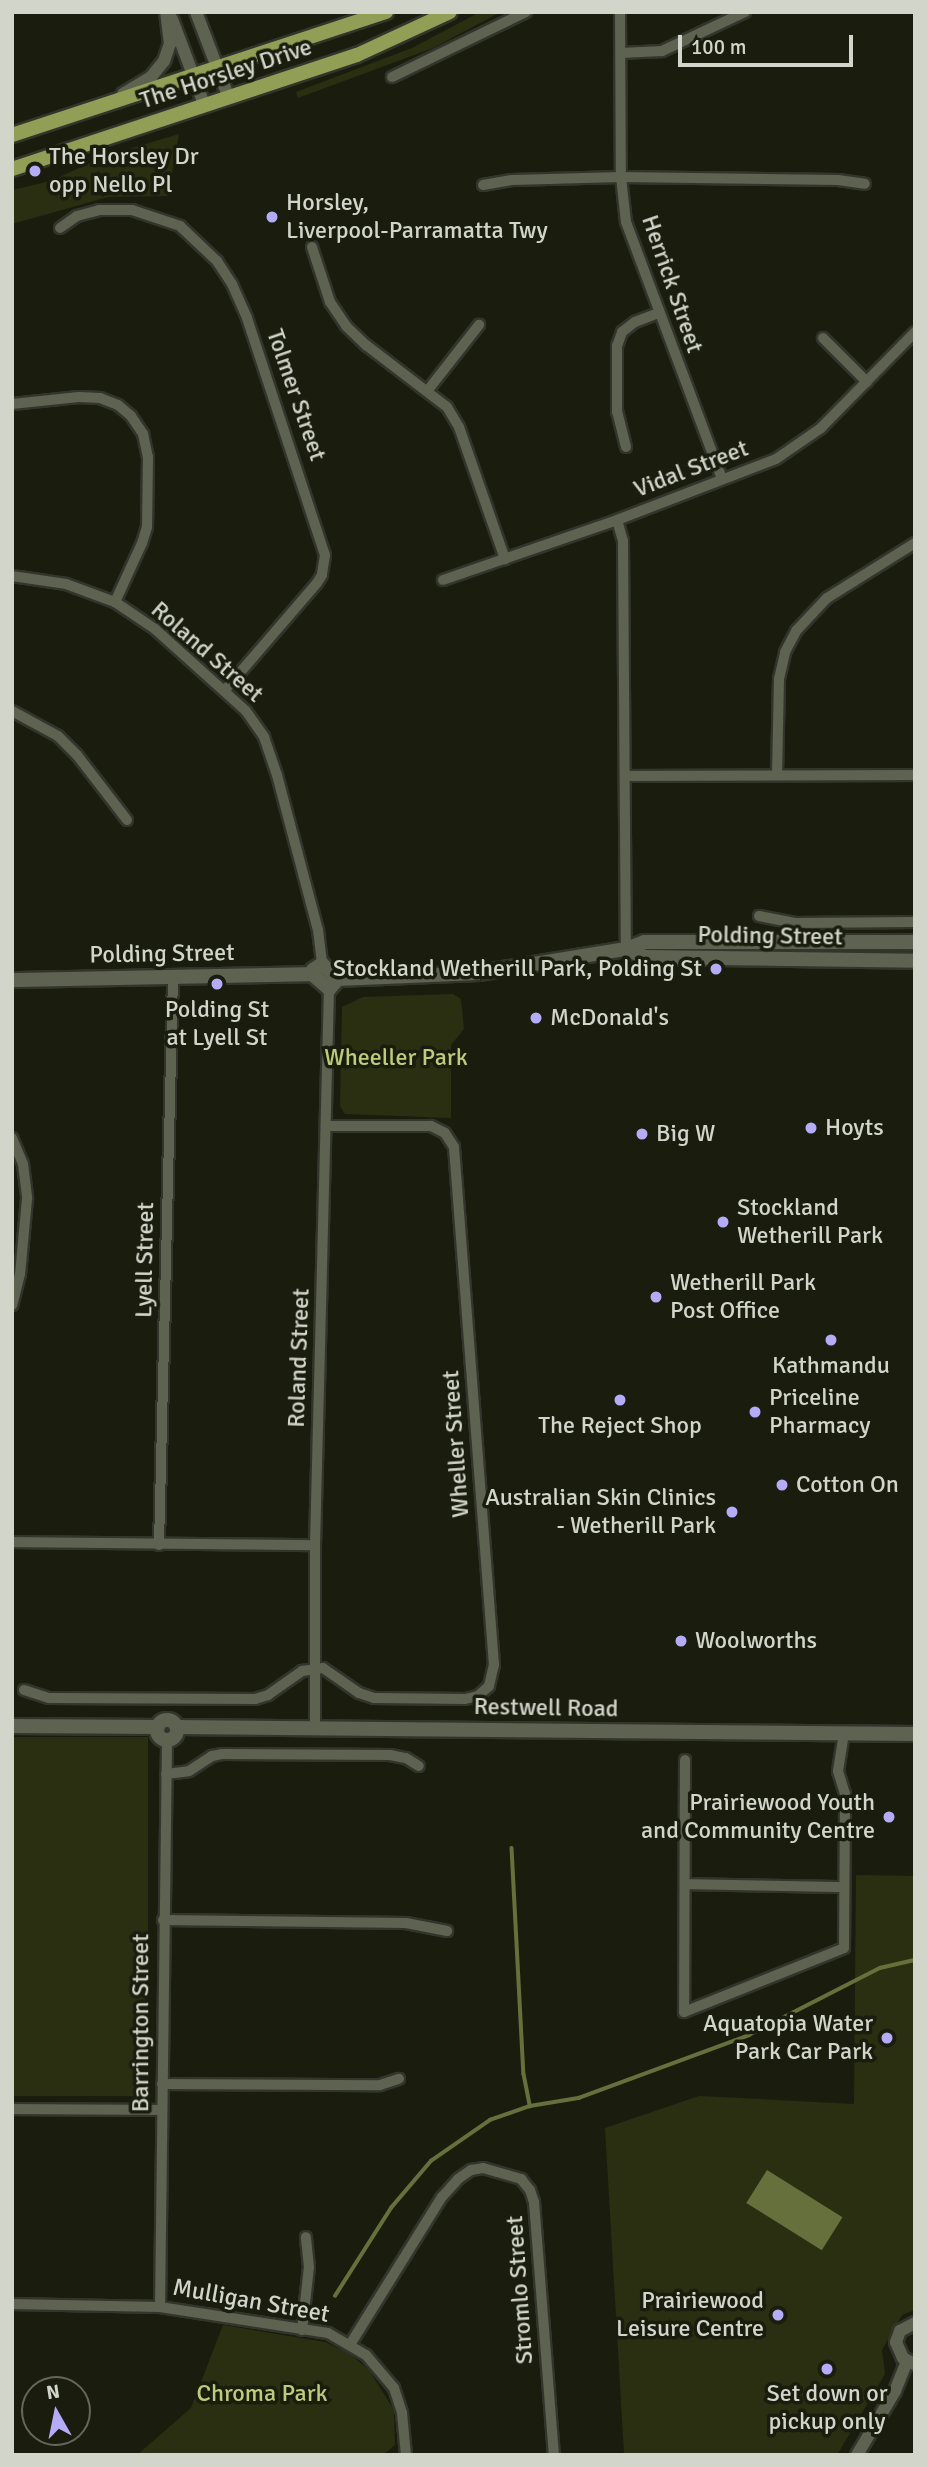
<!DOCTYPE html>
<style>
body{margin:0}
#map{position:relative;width:927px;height:2467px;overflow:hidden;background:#1a1d0e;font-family:Signika,sans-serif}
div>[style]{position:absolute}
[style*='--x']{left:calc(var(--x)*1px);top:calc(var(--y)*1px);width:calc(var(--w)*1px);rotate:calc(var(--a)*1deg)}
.green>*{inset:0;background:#2a2f11;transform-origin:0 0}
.water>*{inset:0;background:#66703c;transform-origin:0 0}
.stream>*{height:3.5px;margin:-1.75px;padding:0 1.75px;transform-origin:1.75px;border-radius:1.75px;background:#66703c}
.roads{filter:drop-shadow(2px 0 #33352c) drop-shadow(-2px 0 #33352c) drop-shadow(0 2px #33352c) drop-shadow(0 -2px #33352c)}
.minor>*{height:10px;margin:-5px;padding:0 5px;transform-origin:5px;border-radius:5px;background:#5e6250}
.tertiary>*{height:12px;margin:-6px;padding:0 6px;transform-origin:6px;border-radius:6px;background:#5e6250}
.secondary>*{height:14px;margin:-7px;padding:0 7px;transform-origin:7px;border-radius:7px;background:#5e6250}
.secondary>.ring{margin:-7px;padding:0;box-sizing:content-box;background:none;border:14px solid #5e6250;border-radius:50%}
.primary>*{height:14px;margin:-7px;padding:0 7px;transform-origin:7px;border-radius:7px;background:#919e56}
.dots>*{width:19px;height:19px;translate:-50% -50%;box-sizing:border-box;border:4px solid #1a1d0e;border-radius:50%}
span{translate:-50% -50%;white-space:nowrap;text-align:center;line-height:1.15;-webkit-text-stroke:7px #1a1d0e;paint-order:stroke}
.street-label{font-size:24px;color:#d2d5ca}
.poi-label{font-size:24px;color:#d2d5ca}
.left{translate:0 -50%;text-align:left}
.right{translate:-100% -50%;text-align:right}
.park-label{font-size:24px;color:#bdcc7c}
.frame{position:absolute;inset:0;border:14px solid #d2d5ca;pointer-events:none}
.north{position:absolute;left:21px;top:2376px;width:70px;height:70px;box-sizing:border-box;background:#1a1d0e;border:2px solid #646759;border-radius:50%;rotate:351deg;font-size:19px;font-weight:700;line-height:28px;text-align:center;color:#d2d5ca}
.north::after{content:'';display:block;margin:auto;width:24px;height:32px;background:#b5acf8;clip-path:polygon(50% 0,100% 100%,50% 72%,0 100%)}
.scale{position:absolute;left:678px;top:35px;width:175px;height:32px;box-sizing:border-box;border:4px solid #d2d5ca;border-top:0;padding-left:9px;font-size:21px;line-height:24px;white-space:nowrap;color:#d2d5ca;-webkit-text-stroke:5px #1a1d0e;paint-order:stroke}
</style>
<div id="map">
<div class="green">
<i style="clip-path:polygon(480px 12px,501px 12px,433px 48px,298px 98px,296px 92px,412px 48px)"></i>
<i style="clip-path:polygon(179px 134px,168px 196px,108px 197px,12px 224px,12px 190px,51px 181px,105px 156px)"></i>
<i style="clip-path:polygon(453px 994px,461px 999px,464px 1029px,451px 1045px,451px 1118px,345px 1114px,340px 1106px,342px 1007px,363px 997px)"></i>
<i style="left:148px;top:1737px;width:359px;height:136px;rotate:90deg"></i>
<i style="clip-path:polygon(856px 1875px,915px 1876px,915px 2310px,902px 2315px,882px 2350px,885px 2374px,837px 2455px,624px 2453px,605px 2128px,699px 2096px,854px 2104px)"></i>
<i style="clip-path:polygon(223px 2325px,325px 2342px,350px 2354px,369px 2370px,394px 2410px,395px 2445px,383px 2455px,137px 2455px,191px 2408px)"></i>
</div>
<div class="water">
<i style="left:767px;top:2170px;width:89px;height:39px;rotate:32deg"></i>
</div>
<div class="stream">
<i style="--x:512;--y:1848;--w:226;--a:87"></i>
<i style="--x:524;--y:2074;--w:33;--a:79"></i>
<i style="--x:335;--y:2296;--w:104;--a:-57.5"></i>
<i style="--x:391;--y:2208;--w:62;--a:-49.6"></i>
<i style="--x:431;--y:2161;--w:72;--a:-34.8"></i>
<i style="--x:490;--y:2120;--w:42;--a:-19.3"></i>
<i style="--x:530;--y:2106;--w:50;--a:-9.3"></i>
<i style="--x:579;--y:2098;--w:181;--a:-20.3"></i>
<i style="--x:749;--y:2035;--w:147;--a:-27.1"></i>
<i style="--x:880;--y:1968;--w:36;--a:-13"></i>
</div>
<div class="roads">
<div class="minor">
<i style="--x:620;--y:12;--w:165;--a:89.7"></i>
<i style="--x:621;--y:177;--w:45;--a:83.7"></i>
<i style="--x:626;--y:222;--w:274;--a:69.5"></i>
<i style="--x:621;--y:53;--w:41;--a:-2.8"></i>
<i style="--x:662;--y:51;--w:92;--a:-25.2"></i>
<i style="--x:392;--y:77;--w:149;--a:-25.9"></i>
<i style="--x:483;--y:185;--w:29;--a:-10"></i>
<i style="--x:512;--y:180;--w:109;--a:-1.6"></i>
<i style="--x:621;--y:177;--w:217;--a:0.8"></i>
<i style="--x:838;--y:180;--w:27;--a:8"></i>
<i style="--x:60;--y:228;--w:21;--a:-35"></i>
<i style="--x:77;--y:216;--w:23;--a:-15"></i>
<i style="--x:99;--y:210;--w:33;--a:0"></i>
<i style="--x:132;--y:210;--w:51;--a:18.4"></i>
<i style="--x:180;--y:226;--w:51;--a:43.4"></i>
<i style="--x:217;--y:261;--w:27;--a:57"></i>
<i style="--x:232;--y:284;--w:37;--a:66"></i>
<i style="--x:247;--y:318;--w:250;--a:71.8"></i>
<i style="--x:325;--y:555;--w:20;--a:99"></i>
<i style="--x:322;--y:575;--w:9;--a:122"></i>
<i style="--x:317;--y:583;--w:141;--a:130.7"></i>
<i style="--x:312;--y:247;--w:58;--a:71.9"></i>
<i style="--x:330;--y:302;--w:29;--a:56"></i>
<i style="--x:346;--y:326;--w:28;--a:44"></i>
<i style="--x:366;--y:345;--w:102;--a:37.4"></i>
<i style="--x:447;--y:407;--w:23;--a:59"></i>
<i style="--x:459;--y:427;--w:140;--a:70.8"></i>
<i style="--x:823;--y:338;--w:62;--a:45"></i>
<i style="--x:428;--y:390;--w:83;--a:-51.9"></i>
<i style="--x:12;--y:404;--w:67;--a:-6"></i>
<i style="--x:79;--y:397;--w:21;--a:3"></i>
<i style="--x:100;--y:398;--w:19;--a:21"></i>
<i style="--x:118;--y:405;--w:17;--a:40"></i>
<i style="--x:131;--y:416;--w:22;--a:56"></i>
<i style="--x:143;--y:434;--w:24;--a:78"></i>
<i style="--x:148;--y:457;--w:70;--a:90.8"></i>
<i style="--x:147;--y:527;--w:17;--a:107"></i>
<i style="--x:142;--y:543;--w:65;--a:114.6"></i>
<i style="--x:626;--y:447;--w:36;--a:-104"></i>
<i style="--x:617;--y:412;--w:66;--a:-90"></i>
<i style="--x:617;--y:346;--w:15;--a:-70"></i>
<i style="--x:622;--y:332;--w:16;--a:-38"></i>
<i style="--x:635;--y:322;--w:26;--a:-21"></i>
<i style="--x:617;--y:520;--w:22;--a:74"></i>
<i style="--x:623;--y:541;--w:408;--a:89.6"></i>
<i style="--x:12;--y:576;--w:55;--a:8.4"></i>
<i style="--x:66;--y:584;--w:52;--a:20.2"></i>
<i style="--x:115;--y:602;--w:48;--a:34"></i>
<i style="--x:155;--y:629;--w:122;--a:42"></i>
<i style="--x:246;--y:711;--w:32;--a:55"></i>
<i style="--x:264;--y:737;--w:40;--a:71.1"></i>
<i style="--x:277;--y:775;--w:160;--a:75.2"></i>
<i style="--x:318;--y:930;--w:34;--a:83"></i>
<i style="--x:443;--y:580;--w:184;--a:-19"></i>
<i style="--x:617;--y:520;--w:170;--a:-21"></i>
<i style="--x:776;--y:459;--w:55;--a:-34.6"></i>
<i style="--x:821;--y:428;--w:134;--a:-45.6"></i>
<i style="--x:12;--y:711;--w:52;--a:28.5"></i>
<i style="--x:58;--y:736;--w:27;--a:45"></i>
<i style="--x:77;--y:755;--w:82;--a:52.4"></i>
<i style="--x:777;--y:775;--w:96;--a:-88.8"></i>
<i style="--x:779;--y:679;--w:28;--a:-77"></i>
<i style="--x:785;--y:652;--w:24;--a:-62"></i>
<i style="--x:796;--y:631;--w:45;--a:-46.8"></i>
<i style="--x:827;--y:598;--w:104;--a:-32"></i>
<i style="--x:626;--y:776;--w:289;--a:-0.2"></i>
<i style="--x:759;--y:916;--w:38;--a:11"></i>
<i style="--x:796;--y:923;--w:119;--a:-0.5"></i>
<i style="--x:12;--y:1138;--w:28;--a:67"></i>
<i style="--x:23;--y:1164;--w:35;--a:83"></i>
<i style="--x:27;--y:1199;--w:75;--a:95.3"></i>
<i style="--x:20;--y:1274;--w:32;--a:104"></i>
<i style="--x:12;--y:1542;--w:303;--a:0.6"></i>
<i style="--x:159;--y:1545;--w:569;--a:-88.59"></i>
<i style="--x:24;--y:1690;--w:26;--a:18"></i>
<i style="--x:49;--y:1698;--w:206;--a:0.3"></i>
<i style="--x:255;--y:1699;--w:14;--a:-17"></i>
<i style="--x:268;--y:1695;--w:42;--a:-35.2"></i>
<i style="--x:302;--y:1671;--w:21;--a:-8"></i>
<i style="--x:323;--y:1668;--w:44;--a:34.8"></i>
<i style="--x:359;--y:1693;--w:16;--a:18"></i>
<i style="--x:374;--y:1698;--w:91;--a:0.6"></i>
<i style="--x:465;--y:1699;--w:13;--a:-13"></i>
<i style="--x:478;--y:1696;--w:15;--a:-42"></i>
<i style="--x:489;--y:1686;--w:22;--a:-77"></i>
<i style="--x:494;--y:1665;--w:520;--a:-94.42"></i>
<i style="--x:454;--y:1147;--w:17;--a:-123"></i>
<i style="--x:445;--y:1133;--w:16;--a:-153"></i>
<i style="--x:431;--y:1126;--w:105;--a:180"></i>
<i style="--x:315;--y:1728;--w:183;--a:-90"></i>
<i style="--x:315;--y:1545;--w:556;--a:-88.56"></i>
<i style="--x:685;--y:1760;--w:252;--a:90.2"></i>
<i style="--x:684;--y:2012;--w:172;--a:-21.8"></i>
<i style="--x:844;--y:1948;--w:154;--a:-89.6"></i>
<i style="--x:845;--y:1794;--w:24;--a:-107"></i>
<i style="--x:838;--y:1771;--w:38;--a:-81"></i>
<i style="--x:166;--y:1774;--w:23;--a:-7"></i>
<i style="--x:189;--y:1771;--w:27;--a:-33"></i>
<i style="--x:212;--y:1756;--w:10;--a:-11"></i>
<i style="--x:222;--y:1754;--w:168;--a:0.3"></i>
<i style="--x:390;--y:1755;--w:16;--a:11"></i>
<i style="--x:406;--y:1758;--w:15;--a:32"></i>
<i style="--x:685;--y:1884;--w:159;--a:1.1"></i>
<i style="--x:163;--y:1920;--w:243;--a:0.7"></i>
<i style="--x:406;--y:1923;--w:42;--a:11"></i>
<i style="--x:162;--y:2084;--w:218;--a:0.3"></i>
<i style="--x:380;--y:2085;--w:20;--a:-18"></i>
<i style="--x:12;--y:2109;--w:150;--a:0.4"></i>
<i style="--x:12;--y:2304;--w:148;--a:1.2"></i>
<i style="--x:160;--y:2307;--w:170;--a:8.8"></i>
<i style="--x:328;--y:2333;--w:44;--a:30.1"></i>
<i style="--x:366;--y:2355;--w:43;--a:49.7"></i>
<i style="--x:394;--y:2388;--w:26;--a:72"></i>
<i style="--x:402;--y:2413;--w:42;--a:84.6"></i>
<i style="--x:160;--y:2307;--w:567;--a:-89.29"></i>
<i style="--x:302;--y:2330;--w:63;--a:-83.7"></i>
<i style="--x:309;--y:2267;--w:30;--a:-96"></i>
<i style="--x:351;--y:2343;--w:172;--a:-58.1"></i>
<i style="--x:442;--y:2197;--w:24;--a:-48"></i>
<i style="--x:458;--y:2179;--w:16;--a:-35"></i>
<i style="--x:471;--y:2170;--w:12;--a:-9"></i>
<i style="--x:483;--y:2168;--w:40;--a:16"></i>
<i style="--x:521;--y:2179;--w:14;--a:51"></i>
<i style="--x:530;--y:2190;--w:13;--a:72"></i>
<i style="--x:534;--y:2202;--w:254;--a:85.5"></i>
</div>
<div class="tertiary">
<i style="--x:196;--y:12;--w:90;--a:69.1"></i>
<i style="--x:172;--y:19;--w:91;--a:69.4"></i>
<i style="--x:123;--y:94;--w:33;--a:-31"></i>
<i style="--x:151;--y:77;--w:21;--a:-51"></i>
<i style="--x:164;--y:61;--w:18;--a:-71"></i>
<i style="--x:170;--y:44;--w:32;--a:-97"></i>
<i style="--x:914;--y:2364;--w:13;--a:-151"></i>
<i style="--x:903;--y:2358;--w:17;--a:-114"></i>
<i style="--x:896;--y:2342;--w:12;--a:-70"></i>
<i style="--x:900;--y:2331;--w:17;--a:-28"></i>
<i style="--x:857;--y:2455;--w:74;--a:-59.3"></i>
<i style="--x:895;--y:2391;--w:31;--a:-68"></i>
</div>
<div class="secondary">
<i style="--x:626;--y:949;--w:21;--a:23"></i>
<i style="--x:645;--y:957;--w:270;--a:0.8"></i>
<i style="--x:312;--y:974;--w:23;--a:41"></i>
<i style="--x:329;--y:989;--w:13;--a:-48"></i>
<i style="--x:312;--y:974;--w:4;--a:-76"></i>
<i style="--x:313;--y:970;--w:11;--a:-34"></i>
<i style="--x:322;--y:964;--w:22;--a:43"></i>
<i style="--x:338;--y:979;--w:141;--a:-2.4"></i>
<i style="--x:479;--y:973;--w:149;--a:-9.3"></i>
<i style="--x:626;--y:949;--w:19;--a:-21"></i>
<i style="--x:644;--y:942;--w:271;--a:0"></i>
<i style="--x:12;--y:980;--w:300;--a:-1.1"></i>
<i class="ring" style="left:157px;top:1720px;width:6px;height:6px"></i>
<i style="--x:12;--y:1726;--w:146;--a:0.4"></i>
<i style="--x:177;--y:1727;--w:738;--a:0.54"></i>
</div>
<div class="primary">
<i style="--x:12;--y:135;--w:394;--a:-18.2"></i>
<i style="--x:12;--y:169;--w:363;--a:-18.3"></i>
<i style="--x:357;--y:55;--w:102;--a:-24.8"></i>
</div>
</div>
<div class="dots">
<i style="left:35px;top:171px;background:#b5acf8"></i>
<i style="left:272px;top:217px;background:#b5acf8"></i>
<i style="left:716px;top:969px;background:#b5acf8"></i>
<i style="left:217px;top:984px;background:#b5acf8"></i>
<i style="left:536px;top:1018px;background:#b5acf8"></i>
<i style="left:811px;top:1128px;background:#b5acf8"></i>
<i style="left:642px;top:1134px;background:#b5acf8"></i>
<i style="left:723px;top:1222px;background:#b5acf8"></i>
<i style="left:656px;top:1297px;background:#b5acf8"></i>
<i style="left:831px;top:1340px;background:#b5acf8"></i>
<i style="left:620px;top:1400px;background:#b5acf8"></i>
<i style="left:755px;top:1412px;background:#b5acf8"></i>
<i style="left:782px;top:1485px;background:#b5acf8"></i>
<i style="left:732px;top:1512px;background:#b5acf8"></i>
<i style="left:681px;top:1641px;background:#b5acf8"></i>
<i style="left:889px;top:1817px;background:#b5acf8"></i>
<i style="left:887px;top:2038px;background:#b5acf8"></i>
<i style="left:778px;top:2315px;background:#b5acf8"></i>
<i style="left:827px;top:2369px;background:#b5acf8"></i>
</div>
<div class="street-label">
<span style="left:226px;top:74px;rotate:-18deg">The Horsley Drive</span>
<span style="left:672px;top:284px;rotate:71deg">Herrick Street</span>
<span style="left:296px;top:395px;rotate:71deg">Tolmer Street</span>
<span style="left:691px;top:469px;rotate:-21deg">Vidal Street</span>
<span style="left:207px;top:652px;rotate:41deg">Roland Street</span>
<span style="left:770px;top:936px;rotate:1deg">Polding Street</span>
<span style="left:162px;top:954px;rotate:-1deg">Polding Street</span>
<span style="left:145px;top:1260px;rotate:-89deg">Lyell Street</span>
<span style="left:299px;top:1358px;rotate:-88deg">Roland Street</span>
<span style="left:456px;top:1444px;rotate:-94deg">Wheller Street</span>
<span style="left:546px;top:1708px;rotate:1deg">Restwell Road</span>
<span style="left:141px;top:2023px;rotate:-90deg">Barrington Street</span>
<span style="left:520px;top:2290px;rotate:-94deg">Stromlo Street</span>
<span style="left:251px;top:2301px;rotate:10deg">Mulligan Street</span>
</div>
<div class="poi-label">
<span class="left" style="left:49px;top:171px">The Horsley Dr<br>opp Nello Pl</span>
<span class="left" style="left:286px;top:217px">Horsley,<br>Liverpool-Parramatta Twy</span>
<span class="right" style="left:702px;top:969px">Stockland Wetherill Park, Polding St</span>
<span style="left:217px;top:1024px">Polding St<br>at Lyell St</span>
<span class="left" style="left:550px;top:1018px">McDonald's</span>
<span class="left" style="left:825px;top:1128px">Hoyts</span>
<span class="left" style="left:656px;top:1134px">Big W</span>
<span class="left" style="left:737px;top:1222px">Stockland<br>Wetherill Park</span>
<span class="left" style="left:670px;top:1297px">Wetherill Park<br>Post Office</span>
<span style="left:831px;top:1366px">Kathmandu</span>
<span class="left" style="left:769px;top:1412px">Priceline<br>Pharmacy</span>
<span style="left:620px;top:1426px">The Reject Shop</span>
<span class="left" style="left:796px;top:1485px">Cotton On</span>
<span class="right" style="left:716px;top:1512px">Australian Skin Clinics<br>- Wetherill Park</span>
<span class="left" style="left:695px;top:1641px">Woolworths</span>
<span class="right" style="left:875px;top:1817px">Prairiewood Youth<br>and Community Centre</span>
<span class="right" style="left:873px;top:2038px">Aquatopia Water<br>Park Car Park</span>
<span class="right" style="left:764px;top:2315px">Prairiewood<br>Leisure Centre</span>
<span style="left:827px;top:2408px">Set down or<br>pickup only</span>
</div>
<div class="park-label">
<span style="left:396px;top:1058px">Wheeller Park</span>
<span style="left:262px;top:2394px">Chroma Park</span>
</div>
<div class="frame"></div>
<div class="north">N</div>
<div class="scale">100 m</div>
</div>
